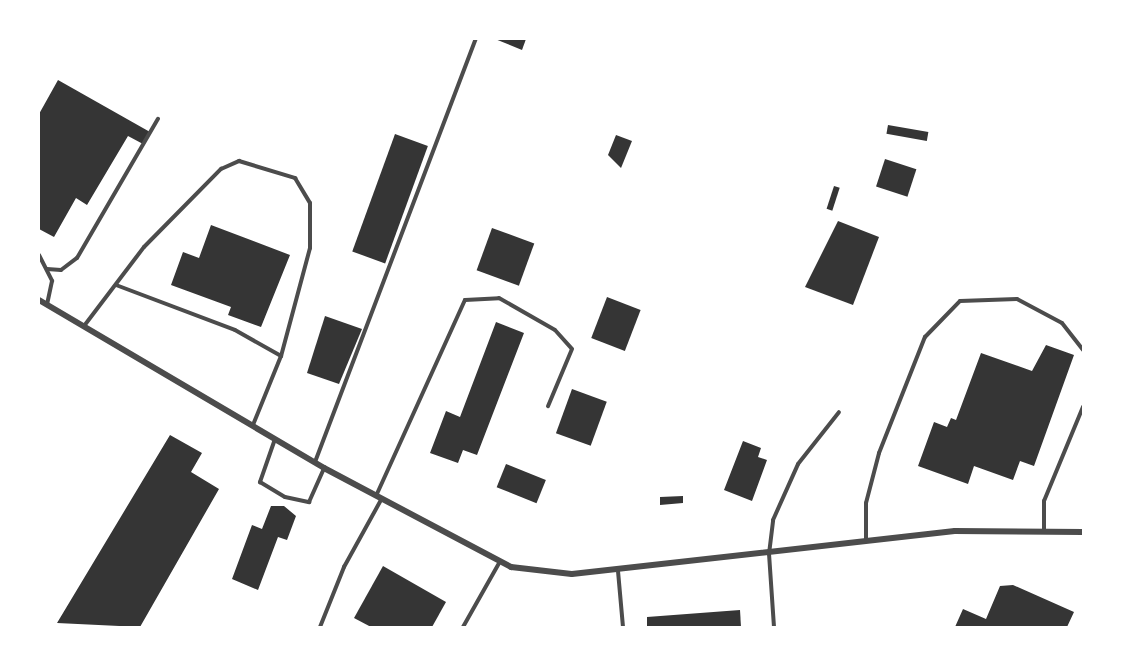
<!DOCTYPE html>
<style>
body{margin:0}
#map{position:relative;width:1122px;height:666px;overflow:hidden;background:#fff;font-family:"PT Sans",sans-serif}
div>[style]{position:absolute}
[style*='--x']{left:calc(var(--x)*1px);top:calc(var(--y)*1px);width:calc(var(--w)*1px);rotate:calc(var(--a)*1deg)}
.building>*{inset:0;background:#353535;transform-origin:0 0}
.service>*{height:4px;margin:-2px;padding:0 2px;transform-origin:2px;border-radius:2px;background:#4c4c4c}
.minor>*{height:6px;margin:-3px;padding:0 3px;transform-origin:3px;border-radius:3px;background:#4c4c4c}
span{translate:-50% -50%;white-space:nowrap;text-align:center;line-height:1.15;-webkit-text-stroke:6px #fff;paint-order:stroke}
.frame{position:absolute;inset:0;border:40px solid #fff;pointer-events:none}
</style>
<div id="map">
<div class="building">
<i style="clip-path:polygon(495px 39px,526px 39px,522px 50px)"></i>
<i style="clip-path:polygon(58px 80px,150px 132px,143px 144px,128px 136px,87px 205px,76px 198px,54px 237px,39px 229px,39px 114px)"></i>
<i style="left:888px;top:125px;width:41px;height:9px;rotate:10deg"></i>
<i style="left:395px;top:134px;width:35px;height:125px;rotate:20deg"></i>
<i style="clip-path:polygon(616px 135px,632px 141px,621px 168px,608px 155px)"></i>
<i style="left:885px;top:159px;width:33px;height:29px;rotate:18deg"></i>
<i style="left:834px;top:186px;width:6px;height:24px;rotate:18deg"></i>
<i style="clip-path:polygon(838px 221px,879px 237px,853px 305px,805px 287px)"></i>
<i style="clip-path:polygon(211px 225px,290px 255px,261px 327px,228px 315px,231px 307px,171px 285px,183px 252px,199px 258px)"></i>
<i style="left:492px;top:228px;width:45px;height:45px;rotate:20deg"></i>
<i style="left:607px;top:297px;width:36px;height:44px;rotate:21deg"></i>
<i style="clip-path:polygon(325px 316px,362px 329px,339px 384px,307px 373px)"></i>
<i style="clip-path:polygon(496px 322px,524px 333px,477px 455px,463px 450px,458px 463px,430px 453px,446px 411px,460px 417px)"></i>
<i style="clip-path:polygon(1046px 345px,1074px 355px,1034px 466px,1020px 461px,1013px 480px,974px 466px,968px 484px,918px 466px,934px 422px,947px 427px,951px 418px,956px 420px,981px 353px,1032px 371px)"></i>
<i style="left:572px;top:389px;width:37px;height:47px;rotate:20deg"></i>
<i style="clip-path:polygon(170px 435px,202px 453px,191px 472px,219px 489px,140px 627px,57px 623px)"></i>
<i style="clip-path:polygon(743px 441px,761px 448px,758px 457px,767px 460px,752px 501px,724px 490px)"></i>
<i style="left:506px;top:464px;width:43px;height:25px;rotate:22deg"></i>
<i style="clip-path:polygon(683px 496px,683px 503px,660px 505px,660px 497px)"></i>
<i style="clip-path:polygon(271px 506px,284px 506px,296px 516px,287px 540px,278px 537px,258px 590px,232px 579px,252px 525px,262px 529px)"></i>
<i style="clip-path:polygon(383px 566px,446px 602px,432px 627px,371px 627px,354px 618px)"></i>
<i style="clip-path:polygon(1013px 585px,1074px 612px,1067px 627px,955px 627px,963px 609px,986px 619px,1000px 586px)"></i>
<i style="clip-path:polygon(740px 610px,741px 627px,647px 627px,647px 617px)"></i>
</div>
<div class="service">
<i style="--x:39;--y:255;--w:29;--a:63"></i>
<i style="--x:52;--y:281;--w:24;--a:102"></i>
<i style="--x:47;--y:269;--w:14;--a:4"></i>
<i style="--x:61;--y:270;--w:20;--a:-37"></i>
<i style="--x:77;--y:258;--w:161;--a:-59.8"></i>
<i style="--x:116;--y:285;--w:127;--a:20.7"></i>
<i style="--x:235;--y:330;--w:53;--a:29.5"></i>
<i style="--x:84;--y:326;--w:99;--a:-52.8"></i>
<i style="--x:144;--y:247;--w:110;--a:-45.4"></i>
<i style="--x:221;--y:169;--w:20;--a:-24"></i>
<i style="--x:239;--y:161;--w:59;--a:16.9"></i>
<i style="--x:295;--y:178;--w:29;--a:59"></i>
<i style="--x:310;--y:203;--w:45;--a:90"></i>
<i style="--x:310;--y:248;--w:112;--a:105"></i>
<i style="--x:281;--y:356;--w:74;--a:112.1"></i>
<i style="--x:275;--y:439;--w:46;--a:109.2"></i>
<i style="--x:260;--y:482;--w:29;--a:31"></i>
<i style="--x:285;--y:497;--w:25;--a:12"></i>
<i style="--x:309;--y:502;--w:37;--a:-66"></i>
<i style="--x:315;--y:462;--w:453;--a:-69.2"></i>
<i style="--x:376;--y:496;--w:215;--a:-65.6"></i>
<i style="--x:465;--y:300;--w:34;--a:-3"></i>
<i style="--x:499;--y:298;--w:64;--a:29.7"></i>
<i style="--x:555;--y:330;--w:25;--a:48"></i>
<i style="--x:572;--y:349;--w:62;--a:112.8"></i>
<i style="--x:1044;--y:530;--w:29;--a:-90"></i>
<i style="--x:1044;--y:501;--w:102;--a:-67.5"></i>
<i style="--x:866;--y:541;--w:38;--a:-90"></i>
<i style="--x:866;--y:503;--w:52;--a:-75.4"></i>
<i style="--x:879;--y:453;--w:125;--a:-68.4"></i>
<i style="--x:925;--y:337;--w:50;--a:-45.8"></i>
<i style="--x:960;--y:301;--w:57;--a:-2"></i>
<i style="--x:1017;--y:299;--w:51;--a:28.1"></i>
<i style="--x:1062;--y:323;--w:34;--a:52"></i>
<i style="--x:618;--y:571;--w:56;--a:84.9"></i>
<i style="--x:320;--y:627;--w:65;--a:-68.2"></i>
<i style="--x:344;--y:567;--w:77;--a:-61.1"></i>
<i style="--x:463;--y:627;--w:73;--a:-60.6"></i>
<i style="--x:774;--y:627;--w:73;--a:-93.9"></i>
<i style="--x:769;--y:554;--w:34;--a:-83"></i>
<i style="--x:773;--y:520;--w:61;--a:-65.9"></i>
<i style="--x:798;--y:464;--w:66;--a:-51.7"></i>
</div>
<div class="minor">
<i style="--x:39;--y:300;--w:331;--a:30.5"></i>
<i style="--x:324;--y:468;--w:212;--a:27.9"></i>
<i style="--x:511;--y:567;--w:61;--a:6.5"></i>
<i style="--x:572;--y:574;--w:385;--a:-6.4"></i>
<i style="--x:955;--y:531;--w:128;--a:0.4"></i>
</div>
<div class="frame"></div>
</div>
